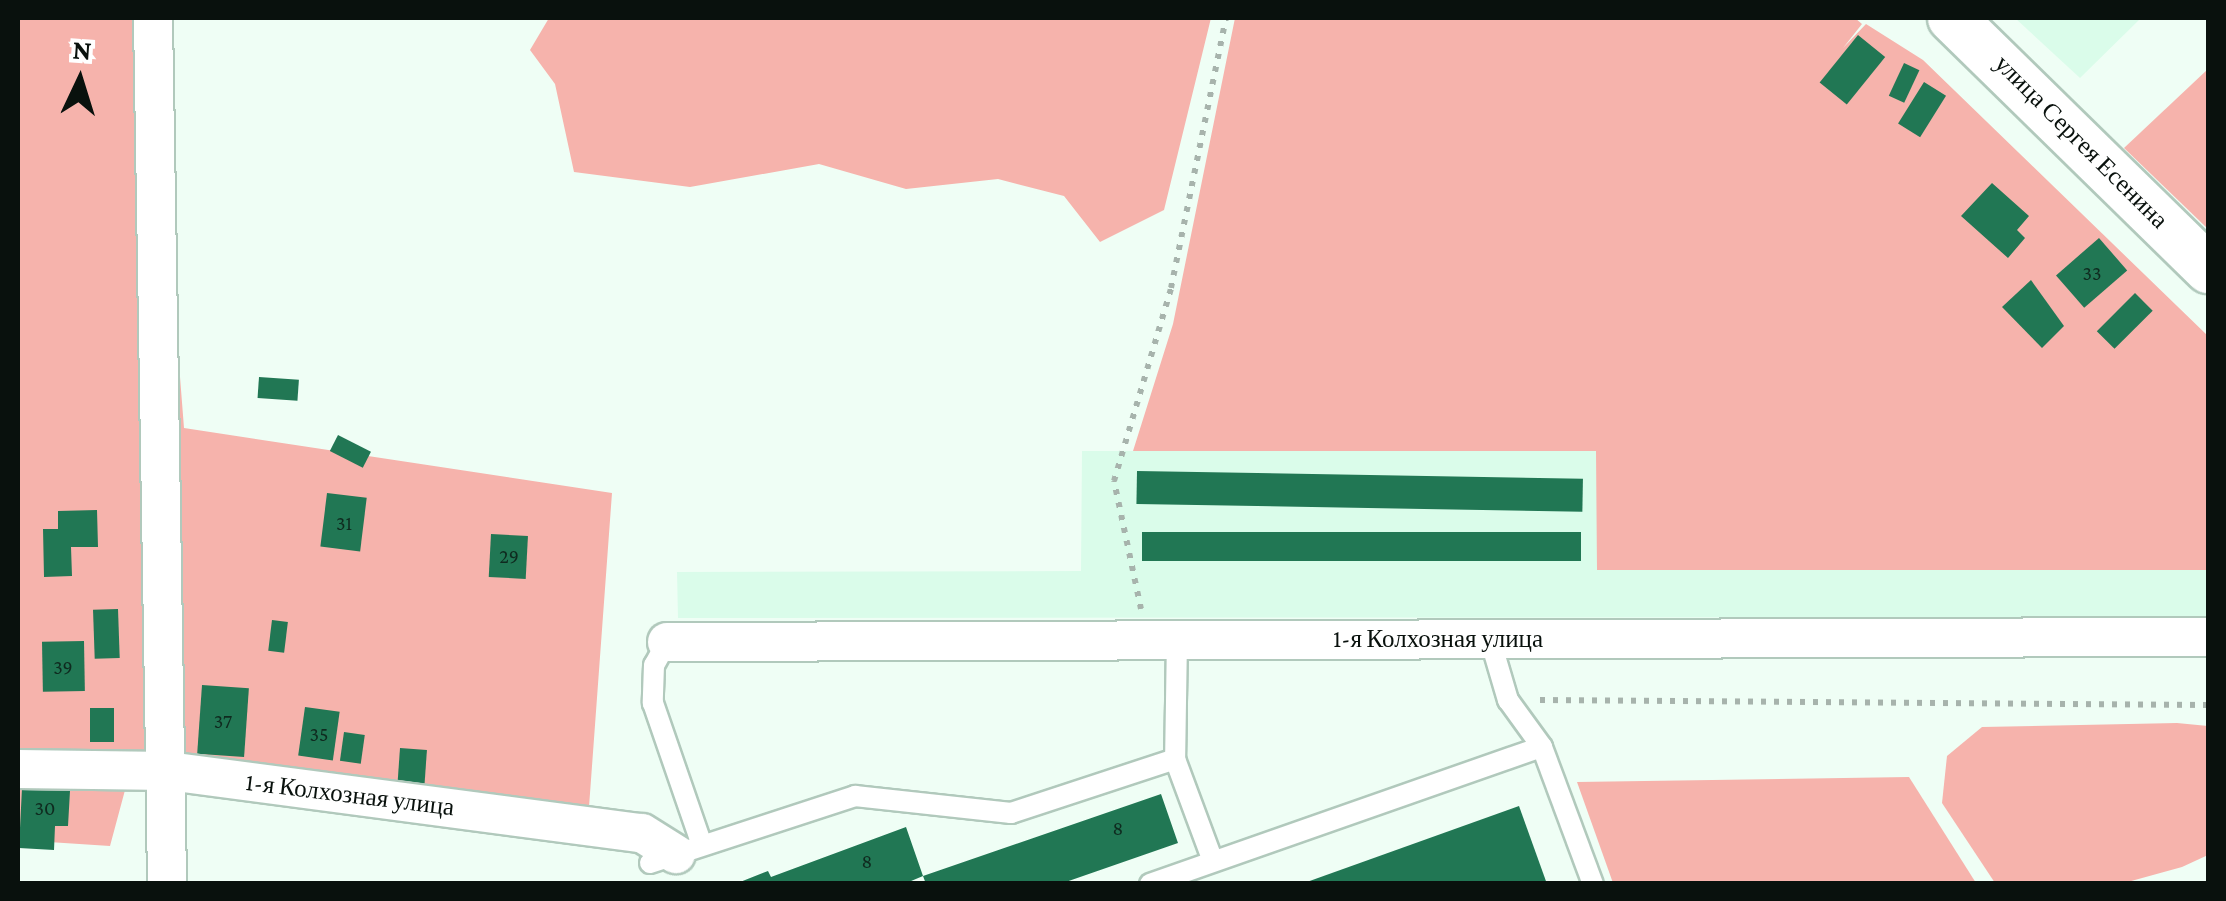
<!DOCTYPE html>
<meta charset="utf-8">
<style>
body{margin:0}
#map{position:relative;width:2226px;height:901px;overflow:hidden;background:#effef5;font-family:"Crimson Pro",serif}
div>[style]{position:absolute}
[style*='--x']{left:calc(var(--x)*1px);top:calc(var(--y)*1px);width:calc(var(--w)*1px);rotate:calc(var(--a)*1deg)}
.built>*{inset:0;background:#dafcea}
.green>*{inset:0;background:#f6b3ac}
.building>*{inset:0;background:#217754;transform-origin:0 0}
.path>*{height:6px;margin-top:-3px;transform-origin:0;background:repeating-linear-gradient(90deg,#a7b3ac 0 5px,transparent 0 13px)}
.roads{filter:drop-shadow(2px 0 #b1c9bc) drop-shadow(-2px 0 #b1c9bc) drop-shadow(0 2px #b1c9bc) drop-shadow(0 -2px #b1c9bc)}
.service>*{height:20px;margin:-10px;padding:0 10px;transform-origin:10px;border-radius:10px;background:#fff}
.minor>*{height:38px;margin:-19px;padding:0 19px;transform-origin:19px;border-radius:19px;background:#fff}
.tertiary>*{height:48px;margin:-24px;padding:0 24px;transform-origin:24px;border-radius:24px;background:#fff}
span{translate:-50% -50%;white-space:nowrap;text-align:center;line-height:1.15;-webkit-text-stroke:8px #fff;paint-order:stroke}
.number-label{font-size:20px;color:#0f2a1f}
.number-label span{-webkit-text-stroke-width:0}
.street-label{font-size:25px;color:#09110d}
.frame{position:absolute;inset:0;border:20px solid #09110d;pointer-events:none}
.north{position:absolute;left:30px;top:30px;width:100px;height:100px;-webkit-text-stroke:8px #fff;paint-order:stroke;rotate:4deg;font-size:28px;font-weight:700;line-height:40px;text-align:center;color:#09110d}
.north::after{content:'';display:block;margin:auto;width:35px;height:45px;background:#09110d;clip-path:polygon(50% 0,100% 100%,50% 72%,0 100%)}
</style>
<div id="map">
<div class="built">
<i style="clip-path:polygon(2015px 18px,2141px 18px,2080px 78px)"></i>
<i style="clip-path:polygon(1082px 451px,1597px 451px,1597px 570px,2208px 570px,2208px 617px,678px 618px,677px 572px,1081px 571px)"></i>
</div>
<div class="green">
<i style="clip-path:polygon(18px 18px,152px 18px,184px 428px,612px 493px,589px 807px,128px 779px,110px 846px,18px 840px)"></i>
<i style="clip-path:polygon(549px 18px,1211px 18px,1164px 210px,1100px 242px,1064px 196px,998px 179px,906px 189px,819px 164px,690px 187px,574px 172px,555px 84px,530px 50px)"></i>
<i style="clip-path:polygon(1235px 18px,1855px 18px,1862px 24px,1843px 48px,1866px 24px,1923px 60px,2208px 336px,2208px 570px,1597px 570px,1596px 451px,1133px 451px,1173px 324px)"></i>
<i style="clip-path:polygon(2208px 69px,2208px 229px,2124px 148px)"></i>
<i style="clip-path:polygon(2177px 723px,2208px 726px,2208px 855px,2182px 867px,2124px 883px,1995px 883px,1942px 803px,1947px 756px,1982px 727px)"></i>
<i style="clip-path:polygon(1909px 777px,1976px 883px,1613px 883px,1577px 782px)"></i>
</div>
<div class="building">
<i style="left:1858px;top:35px;width:35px;height:61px;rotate:39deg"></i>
<i style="left:1904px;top:63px;width:17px;height:36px;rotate:25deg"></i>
<i style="left:1924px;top:82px;width:26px;height:49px;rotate:32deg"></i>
<i style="clip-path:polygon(1992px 183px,2029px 216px,2017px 230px,2025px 238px,2008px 258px,1961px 216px)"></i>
<i style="left:2099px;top:238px;width:43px;height:57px;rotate:49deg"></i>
<i style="clip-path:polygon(2031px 280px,2064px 326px,2042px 348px,2002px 307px)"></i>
<i style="left:2135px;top:293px;width:25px;height:54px;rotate:45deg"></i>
<i style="left:259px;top:377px;width:40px;height:21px;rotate:4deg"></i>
<i style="left:338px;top:435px;width:37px;height:18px;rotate:27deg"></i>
<i style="left:1137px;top:471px;width:446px;height:33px;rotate:1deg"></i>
<i style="left:327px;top:493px;width:40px;height:54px;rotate:7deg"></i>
<i style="clip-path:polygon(97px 510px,98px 547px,71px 547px,72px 576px,44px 577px,43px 529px,58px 529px,58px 511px)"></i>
<i style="left:1142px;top:532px;width:439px;height:29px"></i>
<i style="left:491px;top:534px;width:37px;height:43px;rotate:3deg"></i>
<i style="left:118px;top:609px;width:49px;height:25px;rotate:88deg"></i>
<i style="left:272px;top:620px;width:16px;height:31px;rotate:7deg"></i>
<i style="left:84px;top:641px;width:50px;height:42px;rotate:89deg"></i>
<i style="left:202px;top:685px;width:47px;height:69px;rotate:4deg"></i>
<i style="left:305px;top:707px;width:35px;height:49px;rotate:8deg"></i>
<i style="left:90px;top:708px;width:24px;height:34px"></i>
<i style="left:344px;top:732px;width:21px;height:29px;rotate:8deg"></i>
<i style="left:400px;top:748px;width:27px;height:35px;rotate:4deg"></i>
<i style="clip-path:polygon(22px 788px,70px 791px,68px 826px,55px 826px,54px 850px,19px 848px)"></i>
<i style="clip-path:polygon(1161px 794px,1178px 843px,1060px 884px,926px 884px,923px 876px,904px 884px,735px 884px,768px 871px,771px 877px,906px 827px,923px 876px)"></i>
<i style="clip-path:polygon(1519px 806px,1547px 884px,1304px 884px,1304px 883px)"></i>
</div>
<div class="path">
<i style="--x:1141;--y:609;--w:131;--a:-101.9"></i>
<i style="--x:1114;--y:481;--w:201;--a:-73.5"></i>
<i style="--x:1171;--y:288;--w:276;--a:-78.5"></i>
<i style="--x:1540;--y:700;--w:668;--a:0.43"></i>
</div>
<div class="roads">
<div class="service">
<i style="--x:1177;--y:638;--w:121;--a:90.9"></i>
<i style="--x:1175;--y:759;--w:109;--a:69.6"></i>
<i style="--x:1490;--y:639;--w:64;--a:73.6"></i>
<i style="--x:1508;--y:700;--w:58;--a:54.1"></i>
<i style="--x:1542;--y:747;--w:146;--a:69.6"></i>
<i style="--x:667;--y:642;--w:26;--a:119"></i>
<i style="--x:654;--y:665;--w:38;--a:92"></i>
<i style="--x:653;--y:703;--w:150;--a:71"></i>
<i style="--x:650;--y:863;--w:216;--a:-18.1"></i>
<i style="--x:855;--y:796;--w:157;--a:6.2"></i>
<i style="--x:1011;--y:813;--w:173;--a:-18.2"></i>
<i style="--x:1150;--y:884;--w:415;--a:-19.3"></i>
</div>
<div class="minor">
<i style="--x:153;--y:18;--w:866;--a:89.07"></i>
<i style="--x:667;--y:642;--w:1541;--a:-0.19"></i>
<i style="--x:18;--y:769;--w:150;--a:0.8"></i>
<i style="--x:168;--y:771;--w:478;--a:7.5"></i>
<i style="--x:642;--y:833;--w:40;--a:32"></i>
</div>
<div class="tertiary">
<i style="--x:1952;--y:18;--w:359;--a:44.4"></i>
</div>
</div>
<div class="number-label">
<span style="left:2092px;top:273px">33</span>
<span style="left:344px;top:523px">31</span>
<span style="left:509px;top:556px">29</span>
<span style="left:63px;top:667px">39</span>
<span style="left:223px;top:721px">37</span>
<span style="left:319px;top:734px">35</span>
<span style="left:45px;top:808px">30</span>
<span style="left:1118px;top:828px">8</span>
<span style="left:867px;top:861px">8</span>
</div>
<div class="street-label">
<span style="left:2081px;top:142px;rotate:45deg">улица Сергея Есенина</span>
<span style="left:1438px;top:639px">1-я Колхозная улица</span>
<span style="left:350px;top:795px;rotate:7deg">1-я Колхозная улица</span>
</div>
<div class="frame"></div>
<div class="north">N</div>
</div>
